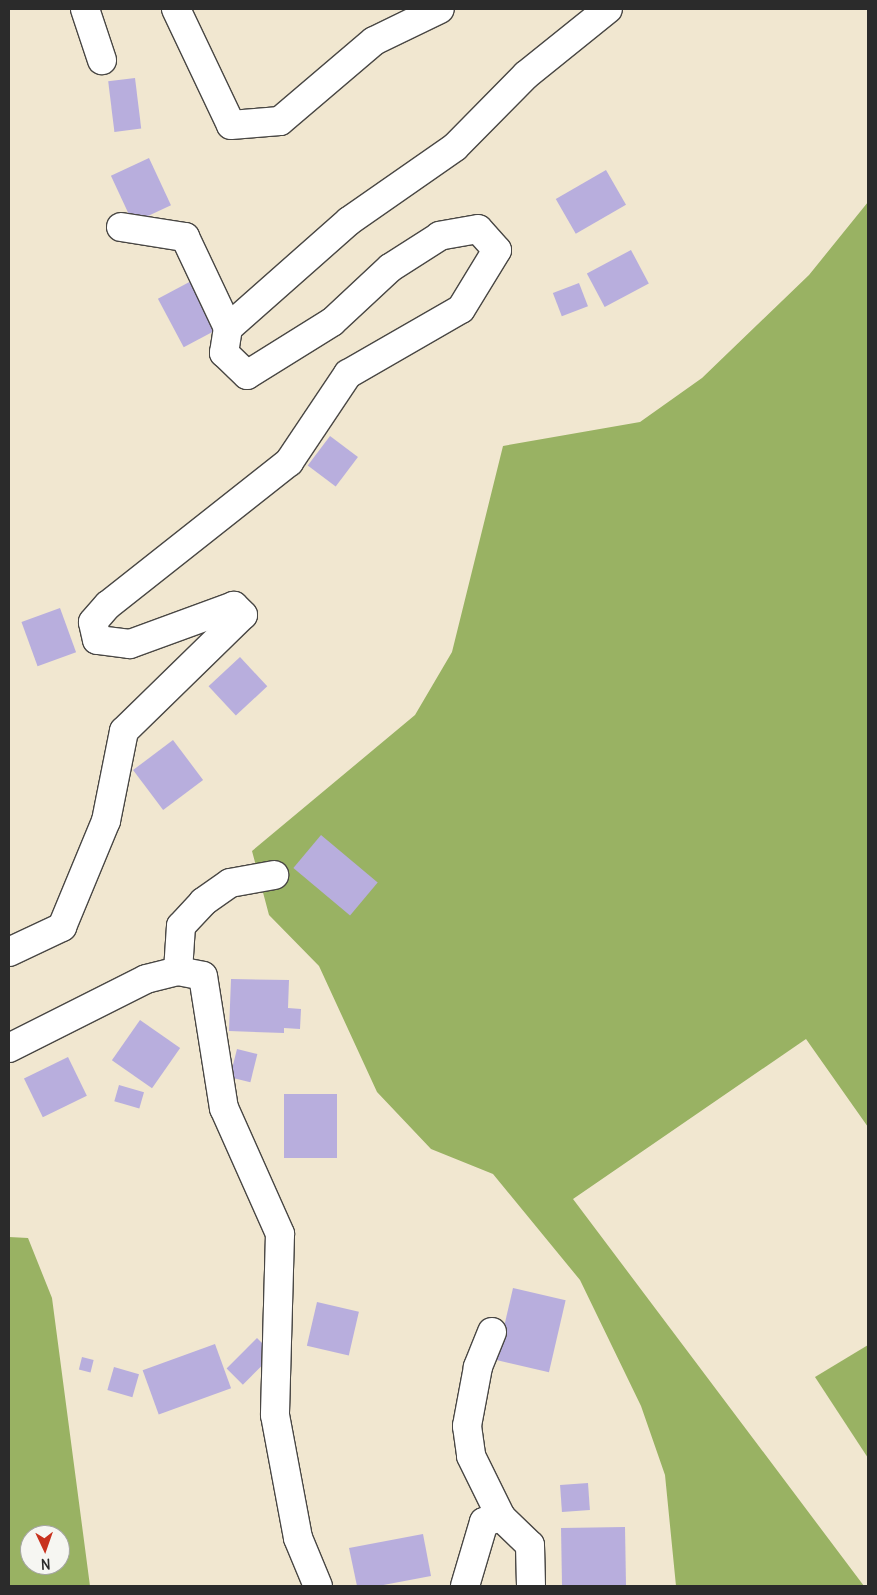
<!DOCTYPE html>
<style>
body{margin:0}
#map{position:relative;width:877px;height:1595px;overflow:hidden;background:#f1e7d0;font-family:Delius,sans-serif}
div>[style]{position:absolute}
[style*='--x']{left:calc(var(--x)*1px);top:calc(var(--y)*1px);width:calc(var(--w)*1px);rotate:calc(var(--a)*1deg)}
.forest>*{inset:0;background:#99b263}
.building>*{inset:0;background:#b8aedd;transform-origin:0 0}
.roads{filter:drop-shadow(1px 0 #494744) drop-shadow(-1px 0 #494744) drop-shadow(0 1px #494744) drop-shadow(0 -1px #494744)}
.minor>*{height:28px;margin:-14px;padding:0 14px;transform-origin:14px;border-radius:14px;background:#fff}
span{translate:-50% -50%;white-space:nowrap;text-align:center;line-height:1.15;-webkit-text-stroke:4.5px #f6f6f2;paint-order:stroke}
.frame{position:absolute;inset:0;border:10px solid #2b2b2b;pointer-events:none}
.north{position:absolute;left:20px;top:1525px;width:50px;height:50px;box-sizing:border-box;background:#f6f6f2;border:1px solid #a5a5a2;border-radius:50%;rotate:177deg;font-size:14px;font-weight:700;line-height:20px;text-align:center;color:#2b2b2b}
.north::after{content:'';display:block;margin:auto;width:18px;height:22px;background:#c8321e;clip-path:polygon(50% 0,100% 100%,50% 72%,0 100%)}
</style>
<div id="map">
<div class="forest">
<i style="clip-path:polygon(868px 202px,868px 1127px,806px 1039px,573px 1199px,864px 1586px,676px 1586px,665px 1475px,641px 1406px,580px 1280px,493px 1174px,431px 1149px,377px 1092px,319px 966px,269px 915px,252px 851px,415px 715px,452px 652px,503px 446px,640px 422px,702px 378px,809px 275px)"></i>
<i style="clip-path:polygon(evenodd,9px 1237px,28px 1238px,52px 1298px,90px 1586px,9px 1586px,9px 1237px,30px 1535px,60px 1535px,60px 1565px,30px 1565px,30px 1535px)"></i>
<i style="clip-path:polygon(868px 1345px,868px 1458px,815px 1377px)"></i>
</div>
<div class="building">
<i style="left:135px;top:78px;width:51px;height:27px;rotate:83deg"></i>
<i style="left:149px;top:158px;width:52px;height:42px;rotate:65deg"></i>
<i style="left:606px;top:170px;width:40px;height:58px;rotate:60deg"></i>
<i style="left:631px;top:250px;width:38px;height:50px;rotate:62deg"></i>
<i style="left:195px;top:279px;width:55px;height:42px;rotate:62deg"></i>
<i style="left:579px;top:283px;width:25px;height:28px;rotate:69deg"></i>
<i style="left:330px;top:436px;width:35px;height:37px;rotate:37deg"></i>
<i style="left:60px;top:608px;width:47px;height:41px;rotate:70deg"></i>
<i style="left:240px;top:657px;width:40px;height:43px;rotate:47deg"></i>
<i style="left:173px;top:740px;width:50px;height:50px;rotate:53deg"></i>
<i style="left:321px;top:835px;width:74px;height:43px;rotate:40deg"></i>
<i style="clip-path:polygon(231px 979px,289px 980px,288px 1008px,301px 1009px,300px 1029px,284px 1028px,284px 1033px,229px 1031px)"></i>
<i style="left:140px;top:1020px;width:49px;height:49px;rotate:35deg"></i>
<i style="left:237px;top:1049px;width:21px;height:29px;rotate:14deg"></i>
<i style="left:68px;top:1057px;width:43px;height:49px;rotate:64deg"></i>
<i style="left:119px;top:1085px;width:26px;height:17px;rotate:16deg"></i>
<i style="left:337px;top:1094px;width:64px;height:53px;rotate:90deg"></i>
<i style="left:513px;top:1288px;width:54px;height:74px;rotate:13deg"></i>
<i style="left:317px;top:1302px;width:43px;height:45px;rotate:13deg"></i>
<i style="left:257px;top:1338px;width:23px;height:43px;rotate:45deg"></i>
<i style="left:215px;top:1344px;width:47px;height:77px;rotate:70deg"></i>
<i style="left:82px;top:1357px;width:12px;height:13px;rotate:14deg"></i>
<i style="left:114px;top:1367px;width:26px;height:24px;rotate:16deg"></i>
<i style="left:588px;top:1483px;width:27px;height:28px;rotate:86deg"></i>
<i style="left:625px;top:1527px;width:59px;height:64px;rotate:89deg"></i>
<i style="clip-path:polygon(423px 1534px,431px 1576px,378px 1586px,357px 1586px,349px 1548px)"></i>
</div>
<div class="roads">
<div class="minor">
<i style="--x:85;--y:9;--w:54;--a:71.6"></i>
<i style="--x:176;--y:9;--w:128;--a:64.6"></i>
<i style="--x:231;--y:125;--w:49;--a:-4.7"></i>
<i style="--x:280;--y:121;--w:123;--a:-40.4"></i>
<i style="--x:374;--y:41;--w:73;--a:-25.9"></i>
<i style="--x:121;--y:227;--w:65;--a:8.9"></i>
<i style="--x:185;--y:237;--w:101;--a:64.7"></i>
<i style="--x:9;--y:952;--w:59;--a:-25.3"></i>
<i style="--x:62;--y:927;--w:115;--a:-67.5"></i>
<i style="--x:106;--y:821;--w:92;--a:-78.7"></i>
<i style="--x:124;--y:731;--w:166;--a:-44.3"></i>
<i style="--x:243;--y:615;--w:13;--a:-135"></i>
<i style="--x:234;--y:606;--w:111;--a:159.9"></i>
<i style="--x:130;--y:644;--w:33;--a:-173"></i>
<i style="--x:97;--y:640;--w:18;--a:-103"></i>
<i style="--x:93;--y:622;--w:23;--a:-49"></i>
<i style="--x:108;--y:605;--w:231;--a:-38.3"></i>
<i style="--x:289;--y:462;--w:106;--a:-56.2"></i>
<i style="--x:348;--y:374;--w:130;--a:-29.9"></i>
<i style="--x:461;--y:309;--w:69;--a:-58.6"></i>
<i style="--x:497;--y:250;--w:28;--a:-132"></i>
<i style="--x:478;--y:229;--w:39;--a:170"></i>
<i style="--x:440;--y:236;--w:59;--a:147.4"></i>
<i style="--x:390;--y:268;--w:79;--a:137"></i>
<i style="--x:332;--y:322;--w:100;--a:148.1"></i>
<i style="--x:247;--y:375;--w:32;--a:-136"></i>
<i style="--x:224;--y:353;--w:25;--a:-81"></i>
<i style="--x:228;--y:328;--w:162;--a:-41.5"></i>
<i style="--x:349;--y:221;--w:129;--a:-34.9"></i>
<i style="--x:455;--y:147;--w:101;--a:-45.4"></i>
<i style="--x:526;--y:75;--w:105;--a:-38.8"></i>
<i style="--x:178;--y:971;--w:45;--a:-86.2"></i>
<i style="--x:181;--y:926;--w:33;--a:-47"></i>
<i style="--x:203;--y:902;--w:33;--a:-35"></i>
<i style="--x:230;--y:883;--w:45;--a:-10.3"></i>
<i style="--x:9;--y:1048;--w:153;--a:-26.7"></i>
<i style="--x:146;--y:979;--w:33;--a:-14"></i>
<i style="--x:178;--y:971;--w:25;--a:11"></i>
<i style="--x:203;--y:976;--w:134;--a:81"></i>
<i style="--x:224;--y:1108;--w:138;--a:66"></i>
<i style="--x:280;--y:1234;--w:181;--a:91.6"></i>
<i style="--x:275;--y:1415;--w:125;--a:79.4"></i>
<i style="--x:298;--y:1538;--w:52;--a:67.4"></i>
<i style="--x:492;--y:1332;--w:38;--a:112"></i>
<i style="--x:478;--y:1367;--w:60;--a:100.6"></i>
<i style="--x:467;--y:1426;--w:30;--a:82"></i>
<i style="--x:471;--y:1456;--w:68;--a:63.8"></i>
<i style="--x:465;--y:1586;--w:67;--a:-73.5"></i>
<i style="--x:484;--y:1522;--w:18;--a:-16"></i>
<i style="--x:501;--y:1517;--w:40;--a:44"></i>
<i style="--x:530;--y:1545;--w:41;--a:88.6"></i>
</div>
</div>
<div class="frame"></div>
<div class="north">N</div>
</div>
